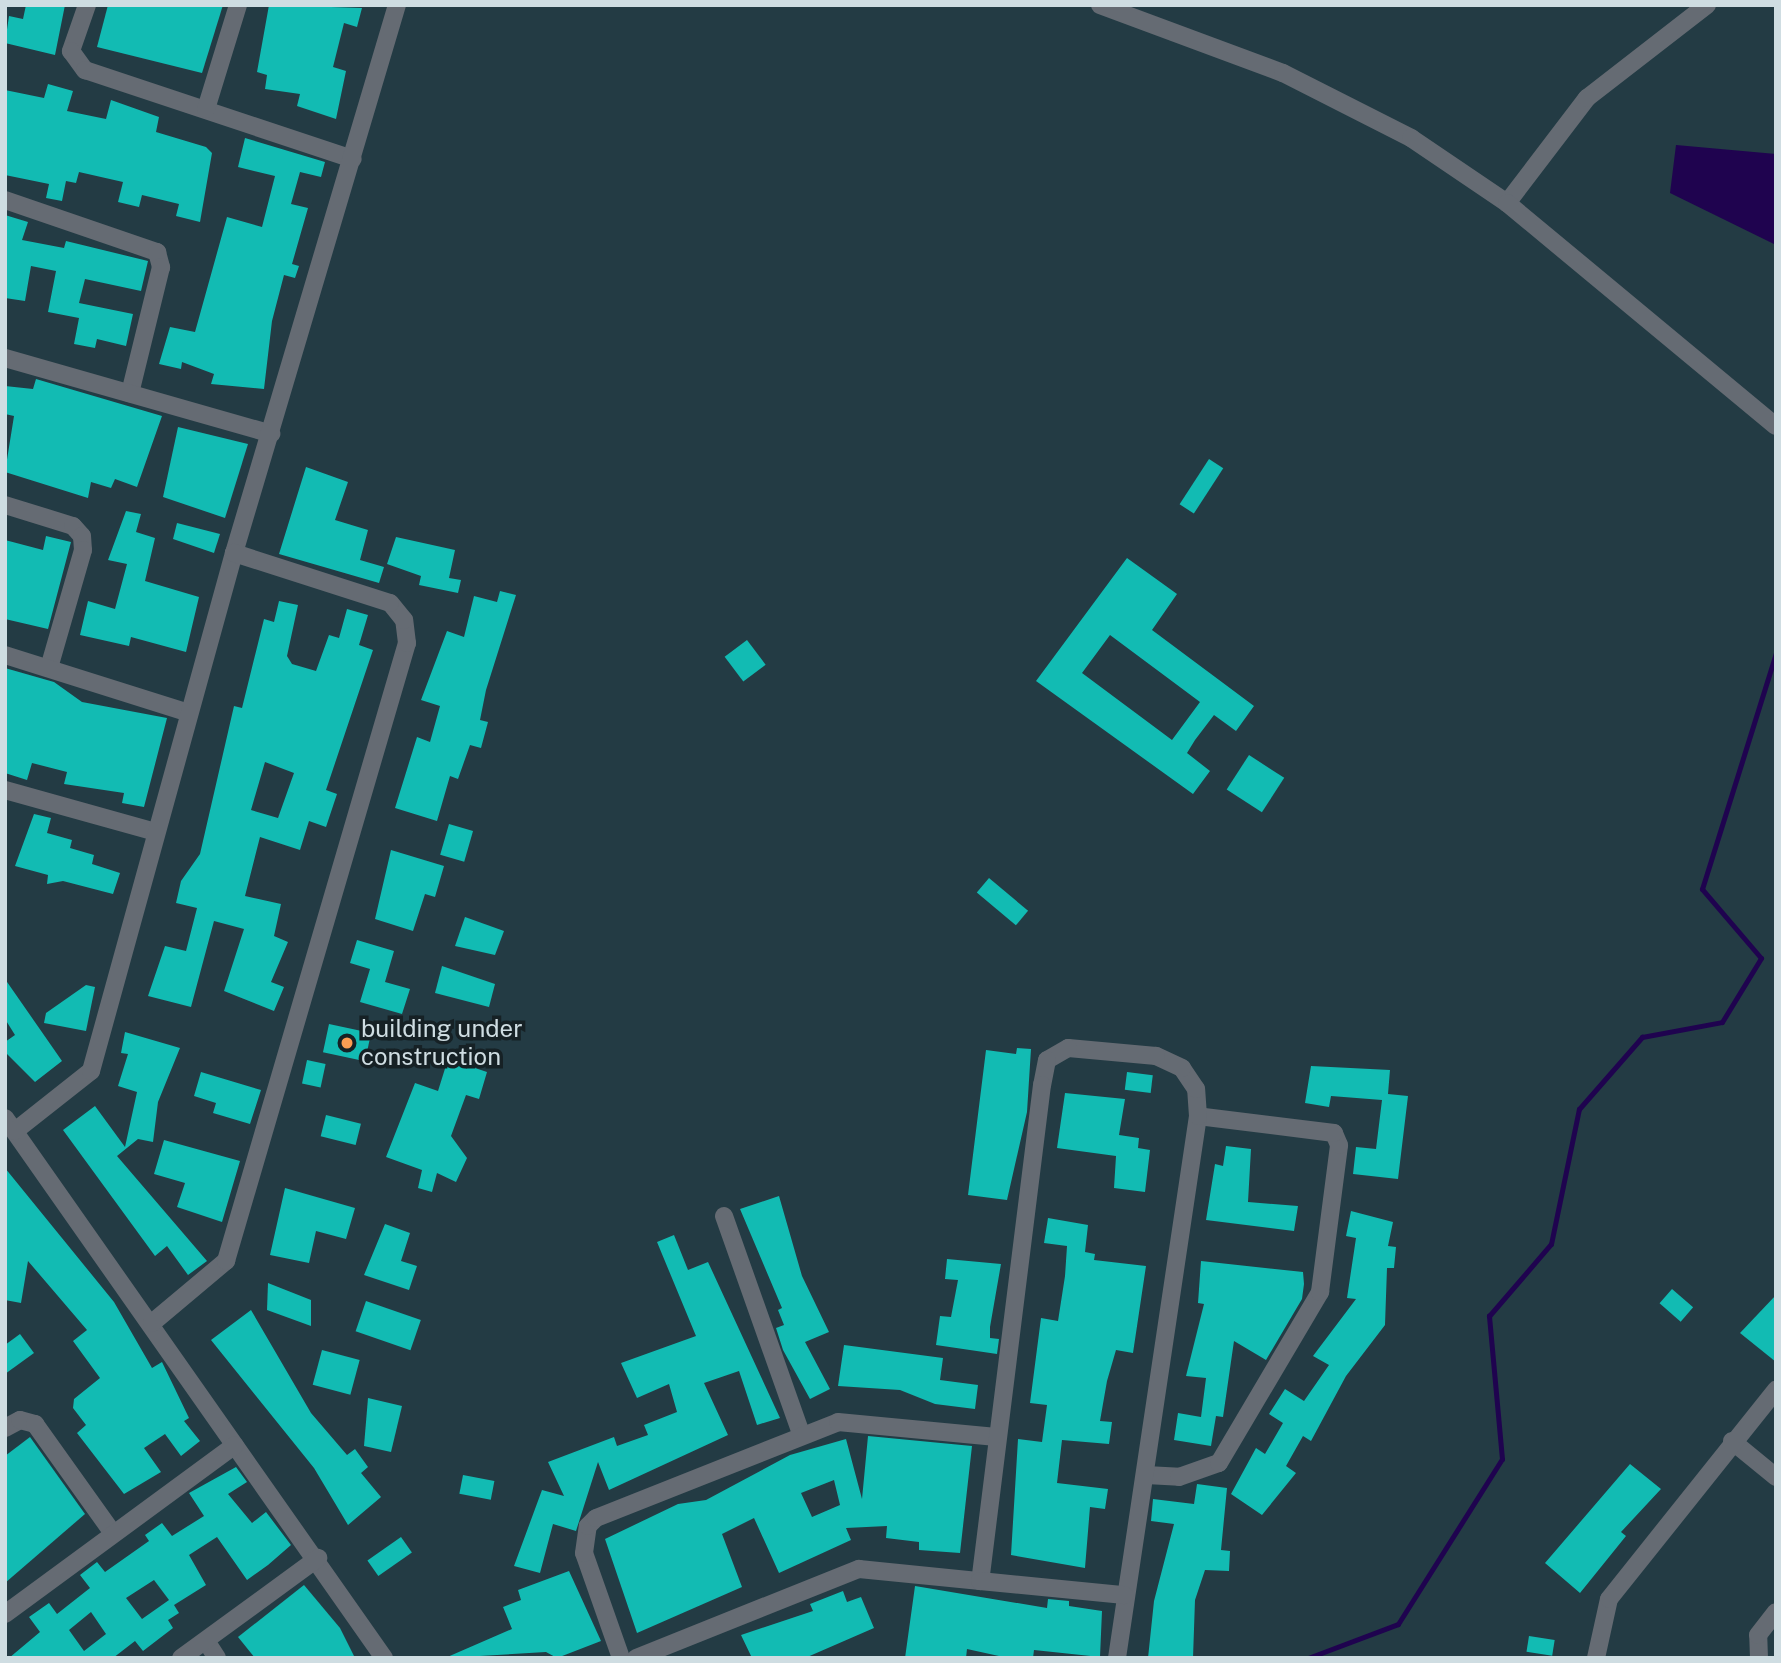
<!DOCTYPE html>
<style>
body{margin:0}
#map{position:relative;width:1781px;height:1663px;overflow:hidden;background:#233b44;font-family:"Public Sans",sans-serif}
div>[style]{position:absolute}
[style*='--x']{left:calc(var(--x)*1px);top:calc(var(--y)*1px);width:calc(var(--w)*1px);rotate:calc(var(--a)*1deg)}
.water>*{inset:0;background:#1f034f}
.stream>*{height:5px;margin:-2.5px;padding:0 2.5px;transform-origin:2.5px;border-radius:2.5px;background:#1f034f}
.building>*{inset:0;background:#12bbb3;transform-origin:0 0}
.minor>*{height:18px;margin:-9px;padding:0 9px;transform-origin:9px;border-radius:9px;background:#656b73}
.tertiary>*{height:18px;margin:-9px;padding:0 9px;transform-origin:9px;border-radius:9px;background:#656b73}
.dots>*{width:19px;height:19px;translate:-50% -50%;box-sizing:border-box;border:4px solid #162125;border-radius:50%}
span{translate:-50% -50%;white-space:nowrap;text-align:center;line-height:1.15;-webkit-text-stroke:7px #162125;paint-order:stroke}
.poi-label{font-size:24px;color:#cfdde2}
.left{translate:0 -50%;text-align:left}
.frame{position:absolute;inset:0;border:7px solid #cfdde2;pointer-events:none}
</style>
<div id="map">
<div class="water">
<i style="clip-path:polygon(1676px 145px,1776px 154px,1776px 245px,1670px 193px)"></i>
</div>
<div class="stream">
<i style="--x:1308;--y:1658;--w:96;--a:-20.7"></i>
<i style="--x:1398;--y:1624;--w:195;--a:-57.8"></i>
<i style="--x:1502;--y:1459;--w:144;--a:-95.2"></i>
<i style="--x:1489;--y:1316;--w:95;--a:-49.3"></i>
<i style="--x:1551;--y:1244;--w:138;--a:-78.3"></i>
<i style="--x:1579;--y:1109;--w:96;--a:-48.8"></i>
<i style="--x:1642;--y:1037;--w:81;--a:-10.6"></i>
<i style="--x:1722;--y:1022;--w:75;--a:-58.6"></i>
<i style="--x:1761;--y:958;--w:91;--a:-130.5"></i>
<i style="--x:1702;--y:889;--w:247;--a:-72.6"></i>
</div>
<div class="building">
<i style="clip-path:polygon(26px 5px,65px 5px,55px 55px,5px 43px,9px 16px,23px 19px)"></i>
<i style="clip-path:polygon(108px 5px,223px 5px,202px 73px,97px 47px)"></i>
<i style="clip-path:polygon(269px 5px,362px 8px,357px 27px,344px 23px,333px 67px,346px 71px,336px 119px,297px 106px,300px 94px,265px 89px,267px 75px,257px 72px)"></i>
<i style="clip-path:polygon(48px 84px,73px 91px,67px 111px,106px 119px,111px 100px,159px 117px,156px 132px,206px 147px,212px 153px,200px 222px,176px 216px,179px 204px,142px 195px,139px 207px,118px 202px,123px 182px,79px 172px,76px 183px,66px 181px,62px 201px,46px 198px,49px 184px,5px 175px,5px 90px,44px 98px)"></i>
<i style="clip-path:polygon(245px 138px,325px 162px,321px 177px,300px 172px,291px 204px,308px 208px,292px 264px,299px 266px,295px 278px,284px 275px,272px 321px,264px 389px,211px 384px,214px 374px,182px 362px,181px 369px,159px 364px,170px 327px,195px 332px,227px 217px,262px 227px,275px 176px,238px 167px)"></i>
<i style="clip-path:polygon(5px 215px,28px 222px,22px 240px,64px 248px,66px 241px,148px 261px,141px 291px,85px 279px,79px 303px,133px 314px,126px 346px,97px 339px,95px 348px,74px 344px,79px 318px,48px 312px,56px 271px,31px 266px,25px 301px,5px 298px)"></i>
<i style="clip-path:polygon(36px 379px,162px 416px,137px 487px,115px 479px,111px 488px,91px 482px,88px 498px,5px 472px,14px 416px,5px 414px,5px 386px,33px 389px)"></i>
<i style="clip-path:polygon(178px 427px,248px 444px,225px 518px,163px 497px)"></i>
<i style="left:1209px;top:459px;width:17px;height:54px;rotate:33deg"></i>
<i style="clip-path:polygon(306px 467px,348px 482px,335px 520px,368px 530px,360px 560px,384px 567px,379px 583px,279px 554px)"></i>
<i style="clip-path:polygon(126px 511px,141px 514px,136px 532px,155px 538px,145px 581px,199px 597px,186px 652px,131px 637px,129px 646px,80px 635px,88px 601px,115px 609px,127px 564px,108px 560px)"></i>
<i style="clip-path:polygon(177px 523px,220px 534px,214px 553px,173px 539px)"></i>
<i style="clip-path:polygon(46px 536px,71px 542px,48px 629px,5px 619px,5px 540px,43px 550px)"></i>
<i style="clip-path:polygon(396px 537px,455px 550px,449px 578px,461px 580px,458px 593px,419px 585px,421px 576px,387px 564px)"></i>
<i style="clip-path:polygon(evenodd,1127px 558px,1177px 594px,1152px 630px,1254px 706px,1236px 731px,1214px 715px,1195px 740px,1187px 753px,1210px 771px,1193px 794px,1036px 681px,1127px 558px,1110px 635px,1200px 702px,1172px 740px,1082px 673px,1110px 635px)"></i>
<i style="clip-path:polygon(500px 591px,516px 595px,486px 690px,480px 720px,488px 722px,481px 748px,470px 745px,458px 779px,450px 776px,437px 821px,395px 808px,417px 737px,430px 742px,440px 706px,421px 700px,447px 631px,464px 637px,474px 596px,497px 602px)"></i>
<i style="clip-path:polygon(evenodd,279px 601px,298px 605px,287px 656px,292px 664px,316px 671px,329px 635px,339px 638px,347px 609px,368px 615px,359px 645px,373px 650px,326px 790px,337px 794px,326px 827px,309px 821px,300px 850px,260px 837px,245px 896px,281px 904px,274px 936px,288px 942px,271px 982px,284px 987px,274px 1011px,224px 991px,244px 929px,214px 921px,191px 1007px,148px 996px,165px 946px,186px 951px,197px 908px,176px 903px,181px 881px,200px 854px,234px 706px,242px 708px,264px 619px,274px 622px,279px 601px,265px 762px,294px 773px,278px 818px,251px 810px,265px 762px)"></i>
<i style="left:747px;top:640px;width:31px;height:28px;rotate:53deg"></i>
<i style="clip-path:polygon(5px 668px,54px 682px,82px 702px,167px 718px,144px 807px,122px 803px,124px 793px,64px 784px,67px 772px,32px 763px,27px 780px,5px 773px)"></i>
<i style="left:1249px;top:755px;width:42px;height:41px;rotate:33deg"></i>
<i style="clip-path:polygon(34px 814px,51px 818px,47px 833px,72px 840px,70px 848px,94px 855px,92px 864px,120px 873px,113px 894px,63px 881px,47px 884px,48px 875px,15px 866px)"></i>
<i style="left:449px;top:824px;width:25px;height:32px;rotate:16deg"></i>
<i style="clip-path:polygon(391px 850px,444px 866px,435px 897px,425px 894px,413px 931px,375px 919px)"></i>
<i style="left:989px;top:878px;width:51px;height:19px;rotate:40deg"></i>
<i style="clip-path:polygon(465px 917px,504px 931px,495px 955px,455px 946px)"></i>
<i style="clip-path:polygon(357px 940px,394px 951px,385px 982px,410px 989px,402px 1014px,360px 1002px,370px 969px,350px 963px)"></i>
<i style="clip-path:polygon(442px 966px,495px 984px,489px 1007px,435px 993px)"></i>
<i style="clip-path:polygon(5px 979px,62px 1061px,35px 1082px,5px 1052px,5px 1042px,15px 1035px,5px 1019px)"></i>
<i style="clip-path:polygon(86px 985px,95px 987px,86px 1031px,44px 1023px,46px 1013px)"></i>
<i style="left:329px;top:1024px;width:43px;height:29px;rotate:12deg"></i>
<i style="clip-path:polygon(125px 1032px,180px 1048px,158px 1102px,153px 1142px,138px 1139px,117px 1156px,207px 1261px,188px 1275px,167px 1246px,155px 1256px,63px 1130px,95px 1106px,125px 1147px,137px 1092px,118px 1086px,128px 1054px,121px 1053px)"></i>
<i style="clip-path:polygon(1017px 1048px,1031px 1049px,1027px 1112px,1007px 1200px,968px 1195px,986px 1050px,1016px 1054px)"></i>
<i style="clip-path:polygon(448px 1059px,487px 1072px,479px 1099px,466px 1095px,451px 1136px,467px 1158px,456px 1182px,437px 1173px,432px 1192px,418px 1188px,422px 1170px,386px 1157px,415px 1083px,438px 1091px)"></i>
<i style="left:307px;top:1060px;width:19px;height:24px;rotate:12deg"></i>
<i style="clip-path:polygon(1311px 1066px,1390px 1070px,1388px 1094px,1408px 1096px,1398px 1179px,1353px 1174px,1356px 1147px,1376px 1149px,1382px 1100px,1331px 1096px,1329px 1107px,1305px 1103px)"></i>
<i style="clip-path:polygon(201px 1072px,261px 1090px,250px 1124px,213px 1113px,216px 1103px,194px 1096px)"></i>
<i style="left:1127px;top:1072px;width:26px;height:18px;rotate:7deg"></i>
<i style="clip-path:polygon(1065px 1093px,1125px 1099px,1119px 1135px,1139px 1138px,1138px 1148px,1150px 1150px,1145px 1192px,1114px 1188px,1116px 1156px,1057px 1148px)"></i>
<i style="left:326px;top:1115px;width:36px;height:22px;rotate:14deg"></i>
<i style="clip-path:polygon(164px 1140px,240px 1161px,222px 1222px,177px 1207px,185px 1183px,154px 1174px)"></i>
<i style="clip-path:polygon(1226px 1146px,1251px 1149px,1248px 1202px,1298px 1206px,1294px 1231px,1206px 1220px,1215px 1164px,1223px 1166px)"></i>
<i style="clip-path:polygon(5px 1168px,114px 1302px,152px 1368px,162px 1362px,189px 1418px,184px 1421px,200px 1441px,181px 1456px,165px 1434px,144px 1448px,161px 1472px,124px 1494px,77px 1433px,86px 1425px,73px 1408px,74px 1399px,100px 1378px,73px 1341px,87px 1330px,28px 1261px,21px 1303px,5px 1300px)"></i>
<i style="clip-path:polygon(285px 1188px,355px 1208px,346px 1239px,316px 1231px,309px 1263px,270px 1255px)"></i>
<i style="clip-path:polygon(779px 1196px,802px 1276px,829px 1332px,805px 1342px,830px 1389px,810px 1399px,783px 1350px,776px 1328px,784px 1325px,778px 1310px,782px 1308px,740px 1209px)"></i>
<i style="clip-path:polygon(1351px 1211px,1393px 1222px,1388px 1246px,1396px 1247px,1394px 1268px,1387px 1268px,1385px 1325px,1346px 1376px,1311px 1441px,1303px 1436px,1286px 1466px,1296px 1473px,1262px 1515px,1231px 1494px,1256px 1448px,1265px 1454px,1283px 1423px,1269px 1414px,1285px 1389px,1304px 1401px,1329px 1365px,1313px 1356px,1356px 1299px,1347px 1298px,1356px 1238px,1346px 1236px)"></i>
<i style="clip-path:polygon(1048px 1218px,1088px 1225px,1085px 1252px,1095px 1254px,1094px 1260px,1146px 1266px,1133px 1353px,1116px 1350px,1107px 1381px,1100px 1421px,1112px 1422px,1109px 1444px,1062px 1440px,1057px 1483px,1108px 1489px,1105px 1509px,1090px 1507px,1085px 1568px,1011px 1555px,1018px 1439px,1042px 1442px,1047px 1405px,1030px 1403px,1041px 1318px,1058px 1321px,1065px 1276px,1067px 1246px,1044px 1243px)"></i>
<i style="clip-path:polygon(385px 1224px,410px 1233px,401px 1261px,417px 1266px,409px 1290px,364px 1275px)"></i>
<i style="clip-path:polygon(674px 1235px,688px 1270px,708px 1262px,780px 1418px,757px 1425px,739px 1371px,704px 1383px,728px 1435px,609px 1490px,598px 1462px,576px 1531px,553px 1524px,540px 1573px,514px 1566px,542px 1490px,564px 1496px,548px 1462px,614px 1437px,617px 1446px,648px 1435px,644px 1425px,677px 1412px,669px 1384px,637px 1398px,621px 1363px,696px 1336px,657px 1242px)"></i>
<i style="clip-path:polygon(947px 1259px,1001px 1264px,990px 1327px,990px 1338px,999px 1339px,997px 1354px,936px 1345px,940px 1316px,951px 1317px,958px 1280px,945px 1279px)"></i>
<i style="clip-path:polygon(1201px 1261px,1303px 1272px,1304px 1284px,1302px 1299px,1266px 1360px,1234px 1341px,1223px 1417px,1216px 1416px,1211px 1446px,1174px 1440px,1178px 1413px,1201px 1417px,1206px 1378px,1186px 1376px,1204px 1304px,1198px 1303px)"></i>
<i style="clip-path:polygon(268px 1283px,311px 1300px,311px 1326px,267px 1310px)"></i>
<i style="left:1672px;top:1289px;width:28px;height:19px;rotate:41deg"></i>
<i style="clip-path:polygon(1776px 1295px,1776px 1362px,1740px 1333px)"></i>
<i style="left:366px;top:1301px;width:58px;height:32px;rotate:19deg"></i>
<i style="clip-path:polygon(251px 1310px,311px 1413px,347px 1455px,355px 1449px,368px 1467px,361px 1473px,381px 1497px,348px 1525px,314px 1468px,211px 1340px)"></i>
<i style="clip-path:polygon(20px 1334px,34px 1353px,5px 1374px,5px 1345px)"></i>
<i style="clip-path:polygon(844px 1345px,943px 1358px,940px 1380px,978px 1385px,975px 1409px,935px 1404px,900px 1390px,838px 1386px)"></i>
<i style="left:322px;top:1350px;width:39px;height:36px;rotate:15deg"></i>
<i style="clip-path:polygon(368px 1398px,402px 1406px,391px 1452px,364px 1446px)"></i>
<i style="clip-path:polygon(evenodd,868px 1436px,972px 1446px,960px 1553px,919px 1550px,919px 1542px,886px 1538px,887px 1526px,846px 1528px,851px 1540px,779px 1573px,754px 1518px,722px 1534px,742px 1587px,637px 1633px,605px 1539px,678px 1504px,706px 1500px,790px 1455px,846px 1439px,862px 1499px,868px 1436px,834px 1480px,840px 1505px,812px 1517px,801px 1493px,834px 1480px)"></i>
<i style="clip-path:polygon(30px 1437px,85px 1514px,5px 1583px,5px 1456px)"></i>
<i style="clip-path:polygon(1630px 1464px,1661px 1489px,1621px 1532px,1626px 1536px,1580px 1593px,1545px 1563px)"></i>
<i style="clip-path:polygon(evenodd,236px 1467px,247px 1482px,228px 1494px,252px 1523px,266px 1512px,291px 1545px,268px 1565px,247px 1580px,217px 1537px,189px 1555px,206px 1585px,174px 1605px,179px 1613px,168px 1620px,173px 1628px,143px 1651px,135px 1641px,113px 1658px,9px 1658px,40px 1632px,29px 1617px,49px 1603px,57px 1614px,90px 1588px,80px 1575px,97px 1562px,105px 1572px,149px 1541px,145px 1535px,162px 1523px,172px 1536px,204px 1516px,189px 1493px,236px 1467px,154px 1580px,169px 1600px,142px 1619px,126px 1598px,154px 1580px,236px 1467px,91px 1612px,106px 1634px,84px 1651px,69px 1630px,91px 1612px)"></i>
<i style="left:463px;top:1475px;width:32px;height:19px;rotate:11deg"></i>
<i style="clip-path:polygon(1197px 1484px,1227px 1488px,1221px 1550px,1230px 1551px,1229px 1571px,1205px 1570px,1195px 1600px,1193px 1658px,1148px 1658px,1154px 1601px,1174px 1524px,1151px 1521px,1153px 1499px,1194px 1504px)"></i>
<i style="left:401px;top:1537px;width:19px;height:41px;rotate:55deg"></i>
<i style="clip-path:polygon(569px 1571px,601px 1641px,557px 1658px,546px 1652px,445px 1658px,512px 1629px,503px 1607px,521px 1600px,518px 1590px)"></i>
<i style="clip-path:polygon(304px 1585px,340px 1628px,355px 1658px,255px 1658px,238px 1637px)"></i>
<i style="clip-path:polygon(915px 1586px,1047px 1608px,1048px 1599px,1069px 1601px,1069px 1606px,1102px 1611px,1100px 1657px,1034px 1650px,1033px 1658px,1008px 1658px,967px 1649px,966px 1658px,905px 1658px)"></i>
<i style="clip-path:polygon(843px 1591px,847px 1602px,861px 1597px,874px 1628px,805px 1658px,752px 1658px,741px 1635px,813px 1611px,810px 1604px)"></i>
<i style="left:1529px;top:1636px;width:26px;height:16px;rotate:9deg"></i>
</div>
<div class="minor">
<i style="--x:87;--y:5;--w:49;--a:109.2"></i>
<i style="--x:71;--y:51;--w:24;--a:54"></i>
<i style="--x:85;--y:70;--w:282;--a:18.4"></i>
<i style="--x:206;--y:109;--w:109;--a:-72.9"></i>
<i style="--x:5;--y:200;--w:161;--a:18.9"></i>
<i style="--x:157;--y:252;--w:16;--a:75"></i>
<i style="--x:161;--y:267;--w:130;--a:103.8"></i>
<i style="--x:1507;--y:203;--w:132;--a:-52.7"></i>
<i style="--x:1587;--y:98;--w:152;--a:-37.8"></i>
<i style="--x:5;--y:358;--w:277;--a:15.9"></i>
<i style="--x:5;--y:505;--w:71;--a:17.2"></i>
<i style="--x:73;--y:526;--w:13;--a:48"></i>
<i style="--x:82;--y:536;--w:14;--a:86"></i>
<i style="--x:83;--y:550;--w:123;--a:106.1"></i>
<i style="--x:5;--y:655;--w:193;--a:17.5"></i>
<i style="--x:5;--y:790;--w:156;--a:15.6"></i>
<i style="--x:5;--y:1118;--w:660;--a:54.94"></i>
<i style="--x:15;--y:1131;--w:97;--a:-38.3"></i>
<i style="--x:91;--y:1071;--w:537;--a:-74.57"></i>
<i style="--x:234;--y:553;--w:572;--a:-73.44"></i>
<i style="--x:724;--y:1216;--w:231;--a:70.5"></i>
<i style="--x:152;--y:1323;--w:97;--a:-40"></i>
<i style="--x:226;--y:1261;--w:644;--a:-73.68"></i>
<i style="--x:407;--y:643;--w:23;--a:-97"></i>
<i style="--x:404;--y:620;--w:22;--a:-129"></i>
<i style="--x:390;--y:603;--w:164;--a:-162.2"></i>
<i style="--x:5;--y:1428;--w:17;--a:-28"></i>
<i style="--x:20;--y:1420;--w:16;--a:15"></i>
<i style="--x:35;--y:1424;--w:133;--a:54.5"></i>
<i style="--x:1732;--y:1441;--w:57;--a:39.3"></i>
<i style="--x:1146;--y:1475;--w:33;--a:3"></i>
<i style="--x:1179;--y:1477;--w:42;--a:-19.3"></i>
<i style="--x:1219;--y:1463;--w:199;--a:-59.4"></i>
<i style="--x:1320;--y:1292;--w:148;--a:-82.6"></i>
<i style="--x:1339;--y:1145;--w:13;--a:-113"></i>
<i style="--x:1334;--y:1133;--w:137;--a:-172.9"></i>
<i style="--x:5;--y:1614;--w:285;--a:-36.3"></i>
<i style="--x:206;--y:1641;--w:20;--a:57"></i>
<i style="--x:181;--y:1658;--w:170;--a:-36.1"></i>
<i style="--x:621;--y:1658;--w:111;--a:-109.4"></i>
<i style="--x:584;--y:1553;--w:27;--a:-82"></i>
<i style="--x:588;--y:1526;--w:11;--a:-45"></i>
<i style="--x:596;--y:1518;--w:260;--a:-21.6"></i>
<i style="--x:838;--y:1422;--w:159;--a:5.4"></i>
<i style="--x:636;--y:1658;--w:240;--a:-21.8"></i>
<i style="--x:859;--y:1569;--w:122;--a:5.7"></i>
<i style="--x:1117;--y:1658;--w:548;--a:-81.5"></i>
<i style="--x:1198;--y:1116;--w:27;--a:-94"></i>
<i style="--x:1196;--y:1089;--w:25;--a:-124"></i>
<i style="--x:1182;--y:1068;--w:29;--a:-155"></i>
<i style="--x:1156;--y:1056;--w:88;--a:-174.8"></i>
<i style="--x:1068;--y:1048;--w:24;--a:150"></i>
<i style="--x:1047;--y:1060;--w:25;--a:101"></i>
<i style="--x:1042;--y:1085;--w:500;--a:97.1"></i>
<i style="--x:980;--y:1581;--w:145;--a:5.6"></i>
<i style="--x:1596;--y:1658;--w:60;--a:-77.6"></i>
<i style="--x:1609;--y:1599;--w:268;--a:-51.4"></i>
<i style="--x:1759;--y:1658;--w:23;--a:-92"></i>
<i style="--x:1758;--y:1635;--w:29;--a:-52"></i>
</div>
<div class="tertiary">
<i style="--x:1100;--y:5;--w:195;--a:20.4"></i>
<i style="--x:1283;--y:73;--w:144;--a:26.9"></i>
<i style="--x:1411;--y:138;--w:116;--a:34.1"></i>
<i style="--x:1507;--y:203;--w:349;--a:39.7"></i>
</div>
<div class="dots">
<i style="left:347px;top:1043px;background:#fc9d53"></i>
</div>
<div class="poi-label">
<span class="left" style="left:361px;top:1043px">building under<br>construction</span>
</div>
<div class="frame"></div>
</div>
